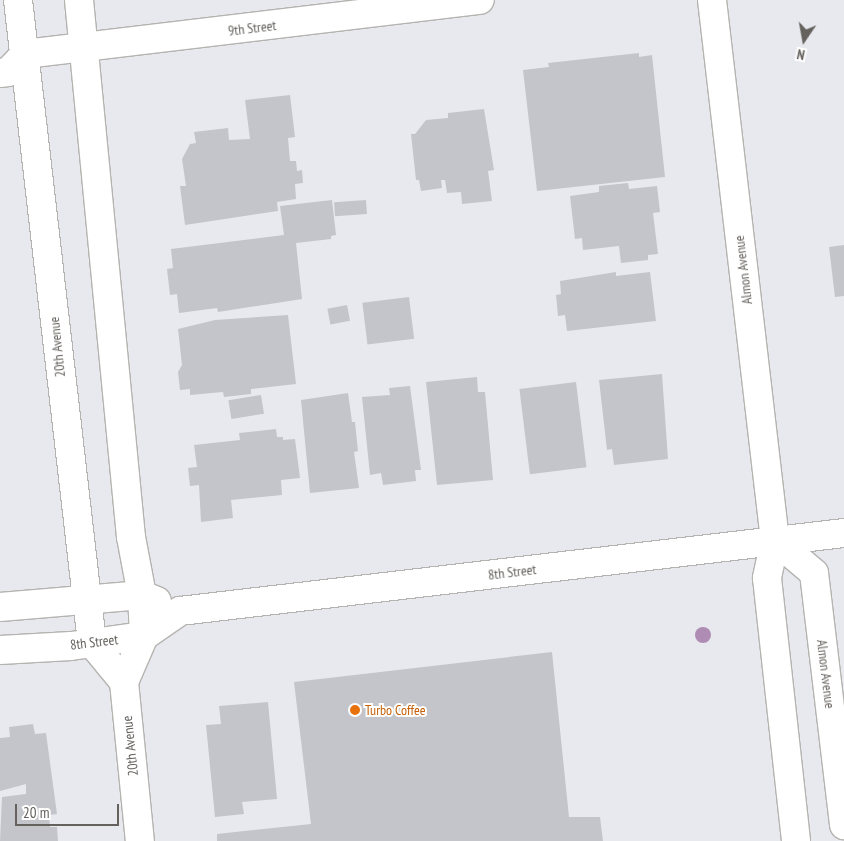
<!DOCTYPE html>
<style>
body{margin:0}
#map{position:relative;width:844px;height:841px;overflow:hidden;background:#e7e9ef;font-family:"PT Sans Narrow",sans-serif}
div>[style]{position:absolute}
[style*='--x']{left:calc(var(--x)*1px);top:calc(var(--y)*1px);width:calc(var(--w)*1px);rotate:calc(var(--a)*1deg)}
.building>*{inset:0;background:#c3c5ca;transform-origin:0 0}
.roads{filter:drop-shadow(1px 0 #b5b3af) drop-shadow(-1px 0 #b5b3af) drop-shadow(0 1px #b5b3af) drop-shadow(0 -1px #b5b3af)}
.minor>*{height:28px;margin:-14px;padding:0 14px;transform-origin:14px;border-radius:14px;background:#fff}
.secondary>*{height:28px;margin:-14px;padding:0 14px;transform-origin:14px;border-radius:14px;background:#fff}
.trees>*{width:16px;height:16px;margin:-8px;border-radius:50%;background:#af8cb3}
.dots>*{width:14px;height:14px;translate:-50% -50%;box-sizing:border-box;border:2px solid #fff;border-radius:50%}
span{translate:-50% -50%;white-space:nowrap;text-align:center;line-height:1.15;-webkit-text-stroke:4px #fff;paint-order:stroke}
.street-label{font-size:14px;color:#65625e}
.food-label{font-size:14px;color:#c56008}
.left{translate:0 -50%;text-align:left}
.north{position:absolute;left:779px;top:15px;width:50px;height:50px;-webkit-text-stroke:4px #fff;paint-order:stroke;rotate:192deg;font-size:14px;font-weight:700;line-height:20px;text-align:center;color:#65625e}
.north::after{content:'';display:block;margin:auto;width:18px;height:22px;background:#65625e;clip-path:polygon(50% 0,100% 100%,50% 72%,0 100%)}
.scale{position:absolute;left:15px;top:804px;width:104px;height:22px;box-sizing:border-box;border:2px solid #65625e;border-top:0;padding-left:6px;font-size:15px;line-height:18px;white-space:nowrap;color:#65625e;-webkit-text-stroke:4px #fff;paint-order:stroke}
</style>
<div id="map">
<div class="building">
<i style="clip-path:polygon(639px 53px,639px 57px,652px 55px,665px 177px,537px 191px,523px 70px,549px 67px,548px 63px)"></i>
<i style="clip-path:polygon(290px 95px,295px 137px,288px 138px,290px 161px,296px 161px,297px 171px,302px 170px,303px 183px,295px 184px,296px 199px,277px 202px,278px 211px,185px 225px,180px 186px,186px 186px,182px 159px,190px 144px,196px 143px,194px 132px,228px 128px,229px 140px,250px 139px,245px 100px)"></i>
<i style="clip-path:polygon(484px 109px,494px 170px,488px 171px,492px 201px,462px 204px,461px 192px,447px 193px,445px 180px,441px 180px,442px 188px,421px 191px,419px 180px,416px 180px,411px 134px,415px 134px,426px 120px,448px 118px,448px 113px)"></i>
<i style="clip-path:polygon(628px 183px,629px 189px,657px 186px,660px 212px,653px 213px,658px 254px,648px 255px,648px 260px,621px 263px,619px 246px,583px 250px,582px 238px,575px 239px,570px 196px,599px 192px,599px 186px)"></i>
<i style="clip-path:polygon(332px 200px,336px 235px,331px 236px,331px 239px,296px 243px,302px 299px,218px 312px,217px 308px,179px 313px,177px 294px,170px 295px,167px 269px,173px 268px,171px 249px,284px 235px,280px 206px)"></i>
<i style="left:366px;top:200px;width:14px;height:32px;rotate:86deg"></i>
<i style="clip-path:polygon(844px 245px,844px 296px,835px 297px,829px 247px)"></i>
<i style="clip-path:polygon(616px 272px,616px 276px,650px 272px,656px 321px,567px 331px,565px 315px,558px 316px,556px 295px,561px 294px,560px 281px)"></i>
<i style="left:409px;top:297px;width:42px;height:47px;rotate:83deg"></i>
<i style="left:347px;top:305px;width:16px;height:20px;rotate:79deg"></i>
<i style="clip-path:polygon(288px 315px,296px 384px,251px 389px,251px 394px,224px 397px,223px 392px,190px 395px,190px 389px,180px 390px,178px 372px,182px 365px,178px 329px,215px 320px)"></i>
<i style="clip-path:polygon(662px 374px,668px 459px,614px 465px,612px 449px,607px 450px,599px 380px)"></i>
<i style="clip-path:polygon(477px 377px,478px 392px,485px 392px,493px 480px,437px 485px,426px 382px)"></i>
<i style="left:576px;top:382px;width:86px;height:57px;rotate:83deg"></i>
<i style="clip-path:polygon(410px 386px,421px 470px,415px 470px,416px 481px,383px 485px,381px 473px,370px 475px,362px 397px,390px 395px,389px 388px)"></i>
<i style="clip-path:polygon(348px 393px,352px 422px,355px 422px,358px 451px,354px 452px,359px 488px,310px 493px,301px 400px)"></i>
<i style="left:261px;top:395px;width:19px;height:33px;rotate:81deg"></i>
<i style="clip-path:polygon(276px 429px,277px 437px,283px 437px,283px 440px,295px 439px,300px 478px,281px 480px,282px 495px,231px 500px,233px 518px,201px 522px,199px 485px,190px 486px,188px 468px,197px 467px,194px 445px,240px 440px,239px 433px)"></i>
<i style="clip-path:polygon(552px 652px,569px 817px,600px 817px,603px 841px,217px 841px,217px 834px,311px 824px,294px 682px)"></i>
<i style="clip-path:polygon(268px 702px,277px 799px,242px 802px,244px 814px,215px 817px,206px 725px,221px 724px,219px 706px)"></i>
<i style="clip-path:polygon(33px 724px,35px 734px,46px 733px,57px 814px,49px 815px,50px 827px,57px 827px,58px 841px,0 841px,2px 797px,26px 794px,26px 784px,0 791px,0 738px,10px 737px,9px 727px)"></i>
</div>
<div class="roads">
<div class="minor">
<i style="--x:18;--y:0;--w:647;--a:83.43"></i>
<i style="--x:92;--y:643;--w:50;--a:50.6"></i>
<i style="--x:79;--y:0;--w:540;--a:84.47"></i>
<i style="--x:131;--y:537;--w:59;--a:79.3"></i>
<i style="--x:142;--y:595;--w:41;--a:87.2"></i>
<i style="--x:144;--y:636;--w:50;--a:113.5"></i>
<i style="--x:124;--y:682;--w:160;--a:84.3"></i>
<i style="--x:0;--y:73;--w:8;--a:-7"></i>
<i style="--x:8;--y:72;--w:25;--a:-47"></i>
<i style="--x:25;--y:54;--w:458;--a:-6.8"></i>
<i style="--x:0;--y:607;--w:143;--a:-4.8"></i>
<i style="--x:142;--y:595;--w:16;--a:22"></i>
<i style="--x:0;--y:650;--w:71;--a:-3.2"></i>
<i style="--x:71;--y:646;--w:74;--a:-7.8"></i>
<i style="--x:144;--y:636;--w:44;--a:-34.8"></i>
<i style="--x:180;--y:611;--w:669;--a:-6.7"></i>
</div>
<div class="secondary">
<i style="--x:712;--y:0;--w:544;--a:83.35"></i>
<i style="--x:775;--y:540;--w:39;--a:102"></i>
<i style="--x:767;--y:578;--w:265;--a:83.7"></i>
<i style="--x:775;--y:540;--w:51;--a:40.2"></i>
<i style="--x:814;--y:573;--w:254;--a:83.2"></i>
</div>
</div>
<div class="trees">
<i style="left:703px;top:635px"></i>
</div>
<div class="dots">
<i style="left:355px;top:710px;background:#e8710a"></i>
</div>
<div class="street-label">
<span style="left:252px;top:28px;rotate:-7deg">9th Street</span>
<span style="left:743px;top:270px;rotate:-97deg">Almon Avenue</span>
<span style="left:57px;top:347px;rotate:-96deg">20th Avenue</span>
<span style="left:512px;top:572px;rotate:-7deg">8th Street</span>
<span style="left:94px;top:642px;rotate:-7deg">8th Street</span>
<span style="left:826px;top:674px;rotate:83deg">Almon Avenue</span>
<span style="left:130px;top:746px;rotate:-96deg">20th Avenue</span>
</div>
<div class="food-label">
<span class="left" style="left:365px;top:710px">Turbo Coffee</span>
</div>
<div class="north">N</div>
<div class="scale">20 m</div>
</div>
